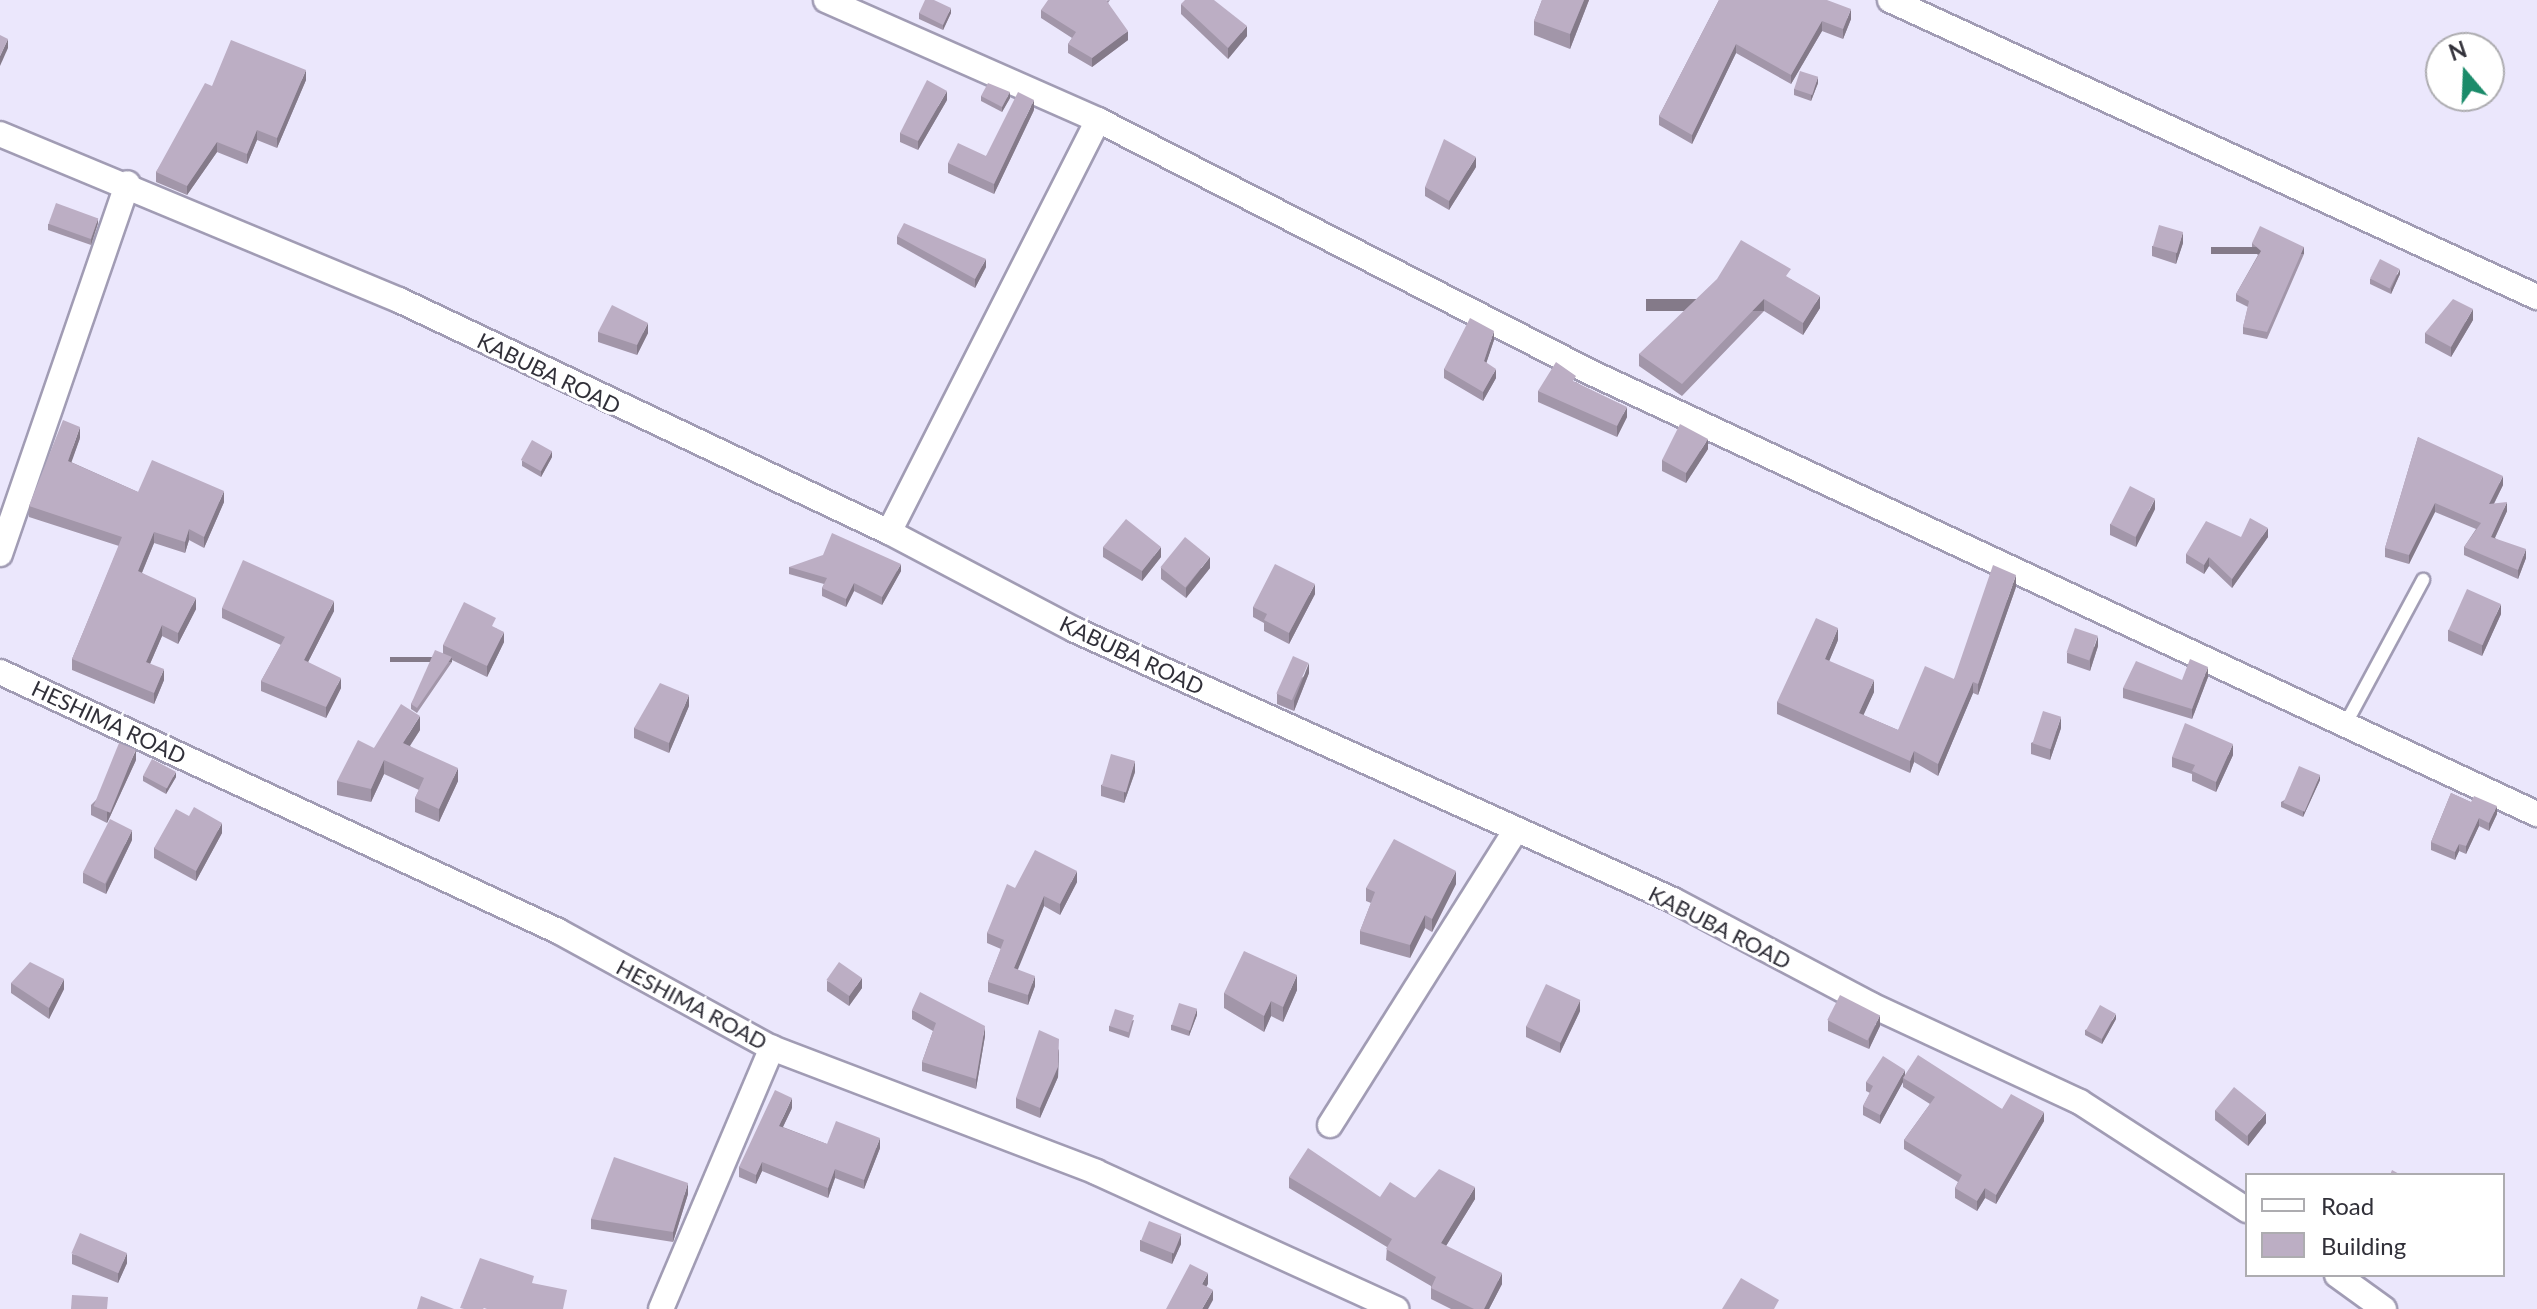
<!DOCTYPE html>
<style>
body{margin:0}
#map{position:relative;width:2537px;height:1309px;overflow:hidden;background:#ebe7fc;font-family:Lato,sans-serif}
div>[style]{position:absolute}
[style*='--x']{left:calc(var(--x)*1px);top:calc(var(--y)*1px);width:calc(var(--w)*1px);rotate:calc(var(--a)*1deg)}
.roads{filter:drop-shadow(2px 0 #a19cb4) drop-shadow(-2px 0 #a19cb4) drop-shadow(0 2px #a19cb4) drop-shadow(0 -2px #a19cb4)}
.lane>*{height:12px;margin:-6px;padding:0 6px;transform-origin:6px;border-radius:6px;background:#fff}
.street>*{height:24px;margin:-12px;padding:0 12px;transform-origin:12px;border-radius:12px;background:#fff}
.wall>*{inset:0;background:#a296a9}
.shaded-wall>*{inset:0;background:#847a89;transform-origin:0 0}
.building>*{inset:0;background:#bcaec4;transform-origin:0 0}
span{translate:-50% -50%;white-space:nowrap;text-align:center;line-height:1.15;-webkit-text-stroke:6px #fff;paint-order:stroke}
.street-label{font-size:22px;color:#313039}
.legend{position:absolute;left:2245px;top:1173px;width:260px;height:104px;box-sizing:border-box;background:#fff;border:2px solid #adacb0;margin:0;padding:10px 14px;list-style:none;font-size:24px;color:#313039}
.legend li{display:flex;align-items:center;gap:16px;height:40px}
.legend b{width:40px;border:2px solid #adacb0}
.north{position:absolute;left:2425px;top:32px;width:80px;height:80px;box-sizing:border-box;background:#fff;border:2px solid #adacb0;border-radius:50%;rotate:341deg;font-size:22px;font-weight:700;line-height:32px;text-align:center;color:#313039}
.north::after{content:'';display:block;margin:auto;width:28px;height:36px;background:#1b8b6a;clip-path:polygon(50% 0,100% 100%,50% 72%,0 100%)}
</style>
<div id="map">
<div class="roads">
<div class="lane">
<i style="--x:2345;--y:725;--w:165;--a:-61.7"></i>
</div>
<div class="street">
<i style="--x:826;--y:0;--w:297;--a:23.8"></i>
<i style="--x:1098;--y:120;--w:555;--a:27.12"></i>
<i style="--x:1592;--y:373;--w:1043;--a:25.02"></i>
<i style="--x:1890;--y:0;--w:712;--a:24.66"></i>
<i style="--x:0;--y:134;--w:432;--a:22.6"></i>
<i style="--x:399;--y:300;--w:542;--a:25.34"></i>
<i style="--x:889;--y:532;--w:210;--a:27.8"></i>
<i style="--x:1075;--y:630;--w:656;--a:24.3"></i>
<i style="--x:1673;--y:900;--w:224;--a:27.9"></i>
<i style="--x:1871;--y:1005;--w:230;--a:24.9"></i>
<i style="--x:2080;--y:1102;--w:199;--a:32.9"></i>
<i style="--x:889;--y:532;--w:462;--a:-63.1"></i>
<i style="--x:0;--y:554;--w:392;--a:-71"></i>
<i style="--x:0;--y:672;--w:615;--a:24.9"></i>
<i style="--x:558;--y:931;--w:244;--a:28.7"></i>
<i style="--x:772;--y:1048;--w:347;--a:20.9"></i>
<i style="--x:1096;--y:1172;--w:330;--a:24.5"></i>
<i style="--x:1330;--y:1125;--w:349;--a:-57.8"></i>
<i style="--x:2337;--y:1275;--w:58;--a:35.9"></i>
<i style="--x:661;--y:1309;--w:284;--a:-67"></i>
</div>
</div>
<div class="wall">
<i style="clip-path:polygon(1110px 0,1108px 3px,1128px 40px,1092px 67px,1068px 53px,1068px 44px,1072px 38px,1041px 18px,1041px 10px)"></i>
<i style="clip-path:polygon(1542px 0,1589px 0,1570px 49px,1534px 35px,1534px 21px)"></i>
<i style="clip-path:polygon(1719px 0,1851px 19px,1843px 39px,1822px 31px,1791px 84px,1736px 53px,1692px 144px,1659px 125px,1659px 116px)"></i>
<i style="clip-path:polygon(1181px 4px,1247px 36px,1228px 59px,1181px 14px)"></i>
<i style="clip-path:polygon(919px 13px,951px 13px,943px 30px,919px 19px)"></i>
<i style="clip-path:polygon(306px 80px,277px 148px,257px 140px,247px 164px,217px 152px,187px 195px,156px 182px,156px 172px,212px 86px)"></i>
<i style="clip-path:polygon(1818px 83px,1811px 101px,1794px 95px,1794px 89px)"></i>
<i style="clip-path:polygon(981px 96px,1010px 98px,1002px 112px,981px 101px)"></i>
<i style="clip-path:polygon(947px 100px,918px 150px,900px 142px,900px 133px)"></i>
<i style="clip-path:polygon(1034px 110px,994px 194px,948px 173px,948px 163px,986px 156px)"></i>
<i style="clip-path:polygon(1476px 167px,1449px 210px,1425px 196px,1425px 187px)"></i>
<i style="clip-path:polygon(98px 223px,91px 245px,48px 230px,48px 224px)"></i>
<i style="clip-path:polygon(897px 236px,986px 267px,975px 288px,897px 244px)"></i>
<i style="clip-path:polygon(2183px 243px,2176px 264px,2152px 256px,2152px 246px)"></i>
<i style="clip-path:polygon(2252px 243px,2304px 254px,2267px 339px,2243px 334px,2243px 327px,2248px 307px,2236px 301px,2236px 294px,2258px 255px,2252px 250px)"></i>
<i style="clip-path:polygon(2400px 274px,2391px 294px,2370px 284px,2370px 279px)"></i>
<i style="clip-path:polygon(1791px 279px,1820px 308px,1803px 335px,1764px 311px,1682px 396px,1639px 366px,1639px 354px)"></i>
<i style="clip-path:polygon(2473px 320px,2451px 357px,2425px 343px,2425px 333px)"></i>
<i style="clip-path:polygon(598px 332px,648px 333px,637px 355px,598px 342px)"></i>
<i style="clip-path:polygon(1494px 340px,1486px 363px,1496px 378px,1483px 401px,1444px 378px,1444px 369px)"></i>
<i style="clip-path:polygon(1576px 382px,1627px 417px,1617px 437px,1538px 402px,1538px 391px)"></i>
<i style="clip-path:polygon(2418px 437px,2503px 485px,2494px 504px,2507px 511px,2495px 538px,2526px 558px,2518px 579px,2464px 555px,2464px 547px,2476px 529px,2435px 512px,2409px 564px,2385px 557px,2385px 548px)"></i>
<i style="clip-path:polygon(80px 438px,71px 462px,138px 492px,224px 502px,204px 548px,189px 540px,185px 553px,154px 543px,142px 573px,196px 609px,178px 644px,162px 636px,150px 664px,164px 680px,154px 704px,72px 670px,72px 659px,119px 546px,29px 517px,29px 506px)"></i>
<i style="clip-path:polygon(1708px 449px,1686px 483px,1662px 471px,1662px 460px)"></i>
<i style="clip-path:polygon(552px 457px,541px 477px,522px 466px,522px 461px)"></i>
<i style="clip-path:polygon(2155px 509px,2136px 547px,2110px 535px,2110px 524px)"></i>
<i style="clip-path:polygon(2241px 537px,2268px 537px,2232px 588px,2209px 566px,2204px 574px,2186px 563px,2186px 554px)"></i>
<i style="clip-path:polygon(1103px 547px,1161px 557px,1142px 581px,1103px 557px)"></i>
<i style="clip-path:polygon(789px 567px,901px 571px,882px 605px,854px 591px,846px 607px,822px 596px,822px 588px,824px 584px,789px 574px)"></i>
<i style="clip-path:polygon(1161px 568px,1210px 568px,1186px 598px,1161px 579px)"></i>
<i style="clip-path:polygon(2016px 587px,1978px 695px,1973px 693px,1938px 776px,1914px 762px,1910px 773px,1777px 714px,1777px 702px,1838px 640px,1829px 661px,1874px 692px,1863px 715px,1898px 730px,1954px 679px)"></i>
<i style="clip-path:polygon(1315px 594px,1289px 644px,1264px 631px,1264px 623px,1253px 617px,1253px 607px)"></i>
<i style="clip-path:polygon(222px 608px,334px 611px,308px 662px,341px 688px,326px 718px,261px 691px,261px 681px,281px 645px,222px 618px)"></i>
<i style="clip-path:polygon(2501px 614px,2482px 656px,2448px 641px,2448px 630px)"></i>
<i style="clip-path:polygon(496px 628px,504px 642px,487px 677px,452px 660px,452px 662px,417px 713px,411px 709px,411px 704px,443px 653px,443px 645px)"></i>
<i style="clip-path:polygon(2098px 646px,2090px 671px,2067px 663px,2067px 653px)"></i>
<i style="clip-path:polygon(1309px 673px,1294px 711px,1277px 704px,1277px 694px)"></i>
<i style="clip-path:polygon(2208px 677px,2192px 719px,2123px 698px,2123px 688px)"></i>
<i style="clip-path:polygon(689px 706px,669px 753px,634px 738px,634px 728px)"></i>
<i style="clip-path:polygon(2061px 728px,2050px 760px,2031px 754px,2031px 743px)"></i>
<i style="clip-path:polygon(420px 730px,410px 746px,458px 781px,439px 822px,415px 812px,415px 798px,419px 790px,384px 774px,371px 802px,337px 795px,337px 781px,374px 748px)"></i>
<i style="clip-path:polygon(2233px 755px,2216px 792px,2192px 781px,2192px 774px,2172px 767px,2172px 757px)"></i>
<i style="clip-path:polygon(136px 760px,107px 823px,91px 815px,91px 805px)"></i>
<i style="clip-path:polygon(1135px 772px,1124px 803px,1101px 796px,1101px 785px)"></i>
<i style="clip-path:polygon(143px 776px,176px 777px,166px 794px,143px 781px)"></i>
<i style="clip-path:polygon(2320px 780px,2303px 817px,2281px 807px,2281px 802px)"></i>
<i style="clip-path:polygon(2451px 793px,2497px 814px,2489px 831px,2479px 826px,2466px 854px,2459px 851px,2455px 860px,2431px 850px,2431px 842px)"></i>
<i style="clip-path:polygon(189px 816px,222px 833px,196px 881px,154px 858px,154px 848px)"></i>
<i style="clip-path:polygon(132px 840px,106px 894px,83px 883px,83px 873px)"></i>
<i style="clip-path:polygon(1077px 882px,1060px 915px,1044px 906px,1017px 970px,1035px 986px,1028px 1005px,988px 992px,988px 982px,1001px 949px,987px 943px,987px 933px,1015px 888px)"></i>
<i style="clip-path:polygon(1456px 884px,1432px 932px,1425px 928px,1410px 958px,1360px 944px,1360px 931px,1371px 903px,1366px 901px,1366px 888px)"></i>
<i style="clip-path:polygon(827px 981px,862px 988px,849px 1006px,827px 991px)"></i>
<i style="clip-path:polygon(11px 983px,64px 989px,49px 1019px,11px 993px)"></i>
<i style="clip-path:polygon(1297px 990px,1283px 1022px,1271px 1016px,1264px 1032px,1224px 1008px,1224px 993px)"></i>
<i style="clip-path:polygon(912px 1010px,985px 1036px,976px 1089px,922px 1071px,922px 1062px,933px 1031px,912px 1019px)"></i>
<i style="clip-path:polygon(1580px 1011px,1560px 1053px,1526px 1037px,1526px 1026px)"></i>
<i style="clip-path:polygon(1197px 1015px,1189px 1036px,1171px 1030px,1171px 1025px)"></i>
<i style="clip-path:polygon(2116px 1019px,2102px 1044px,2085px 1035px,2085px 1030px)"></i>
<i style="clip-path:polygon(1134px 1020px,1129px 1038px,1109px 1031px,1109px 1026px)"></i>
<i style="clip-path:polygon(1828px 1020px,1880px 1026px,1869px 1049px,1828px 1031px)"></i>
<i style="clip-path:polygon(1059px 1049px,1058px 1077px,1040px 1118px,1016px 1108px,1016px 1098px)"></i>
<i style="clip-path:polygon(1905px 1075px,2002px 1109px,2044px 1121px,1996px 1204px,1985px 1198px,1977px 1211px,1955px 1198px,1955px 1188px,1958px 1182px,1904px 1149px,1904px 1140px,1930px 1104px,1903px 1087px,1903px 1082px,1880px 1124px,1863px 1115px,1863px 1106px,1870px 1093px,1866px 1091px,1866px 1082px)"></i>
<i style="clip-path:polygon(792px 1108px,783px 1127px,827px 1144px,880px 1148px,864px 1189px,835px 1178px,828px 1198px,762px 1171px,756px 1184px,739px 1177px,739px 1167px)"></i>
<i style="clip-path:polygon(2215px 1110px,2266px 1123px,2248px 1146px,2215px 1120px)"></i>
<i style="clip-path:polygon(1289px 1177px,1380px 1197px,1475px 1199px,1446px 1246px,1502px 1284px,1489px 1309px,1451px 1309px,1431px 1299px,1431px 1286px,1386px 1260px,1387px 1247px,1289px 1188px)"></i>
<i style="clip-path:polygon(688px 1194px,673px 1242px,591px 1229px,591px 1219px)"></i>
<i style="clip-path:polygon(1140px 1240px,1181px 1244px,1172px 1264px,1140px 1251px)"></i>
<i style="clip-path:polygon(72px 1254px,127px 1263px,118px 1283px,72px 1264px)"></i>
</div>
<div class="shaded-wall">
<i style="clip-path:polygon(1584px 0,1589px 0,1570px 49px,1570px 34px)"></i>
<i style="clip-path:polygon(951px 8px,951px 13px,943px 30px,943px 25px)"></i>
<i style="clip-path:polygon(1851px 9px,1851px 19px,1843px 39px,1843px 29px)"></i>
<i style="clip-path:polygon(1822px 21px,1822px 31px,1791px 84px,1791px 75px)"></i>
<i style="clip-path:polygon(1247px 26px,1247px 36px,1228px 59px,1228px 48px)"></i>
<i style="clip-path:polygon(1128px 31px,1128px 40px,1092px 67px,1092px 58px)"></i>
<i style="clip-path:polygon(8px 39px,8px 48px,0 66px,0 56px)"></i>
<i style="clip-path:polygon(1736px 44px,1736px 53px,1692px 144px,1692px 135px)"></i>
<i style="clip-path:polygon(306px 70px,306px 80px,277px 148px,277px 138px)"></i>
<i style="clip-path:polygon(1818px 77px,1818px 83px,1811px 101px,1811px 96px)"></i>
<i style="clip-path:polygon(947px 91px,947px 100px,918px 150px,918px 141px)"></i>
<i style="clip-path:polygon(1010px 92px,1010px 98px,1002px 112px,1002px 107px)"></i>
<i style="clip-path:polygon(1034px 100px,1034px 110px,994px 194px,994px 184px)"></i>
<i style="clip-path:polygon(257px 130px,257px 140px,247px 164px,247px 154px)"></i>
<i style="clip-path:polygon(217px 142px,217px 152px,187px 195px,187px 186px)"></i>
<i style="clip-path:polygon(1476px 157px,1476px 167px,1449px 210px,1449px 201px)"></i>
<i style="clip-path:polygon(98px 218px,98px 223px,91px 245px,91px 240px)"></i>
<i style="clip-path:polygon(2183px 232px,2183px 243px,2176px 264px,2176px 254px)"></i>
<i style="left:2304px;top:247px;width:7px;height:93px;rotate:90deg"></i>
<i style="clip-path:polygon(986px 259px,986px 267px,975px 288px,975px 279px)"></i>
<i style="clip-path:polygon(2400px 269px,2400px 274px,2391px 294px,2391px 289px)"></i>
<i style="clip-path:polygon(1820px 296px,1820px 308px,1803px 335px,1803px 323px)"></i>
<i style="left:1764px;top:299px;width:12px;height:118px;rotate:90deg"></i>
<i style="clip-path:polygon(2473px 309px,2473px 320px,2451px 357px,2451px 347px)"></i>
<i style="clip-path:polygon(648px 323px,648px 333px,637px 355px,637px 345px)"></i>
<i style="clip-path:polygon(1494px 331px,1494px 340px,1484px 370px,1484px 361px)"></i>
<i style="clip-path:polygon(1496px 369px,1496px 378px,1483px 401px,1483px 392px)"></i>
<i style="clip-path:polygon(1627px 407px,1627px 417px,1617px 437px,1617px 426px)"></i>
<i style="clip-path:polygon(80px 427px,80px 438px,68px 472px,68px 461px)"></i>
<i style="clip-path:polygon(1708px 439px,1708px 449px,1686px 483px,1686px 473px)"></i>
<i style="clip-path:polygon(552px 451px,552px 457px,541px 477px,541px 471px)"></i>
<i style="clip-path:polygon(2503px 476px,2503px 485px,2489px 513px,2489px 504px)"></i>
<i style="clip-path:polygon(224px 491px,224px 502px,204px 548px,204px 537px)"></i>
<i style="clip-path:polygon(2155px 499px,2155px 509px,2136px 547px,2136px 537px)"></i>
<i style="clip-path:polygon(2507px 502px,2507px 511px,2491px 546px,2491px 537px)"></i>
<i style="clip-path:polygon(2435px 503px,2435px 512px,2409px 564px,2409px 555px)"></i>
<i style="clip-path:polygon(2268px 528px,2268px 537px,2232px 588px,2232px 579px)"></i>
<i style="clip-path:polygon(189px 529px,189px 540px,185px 553px,185px 542px)"></i>
<i style="clip-path:polygon(154px 532px,154px 543px,138px 582px,138px 571px)"></i>
<i style="clip-path:polygon(1161px 547px,1161px 557px,1142px 581px,1142px 571px)"></i>
<i style="clip-path:polygon(2526px 549px,2526px 558px,2518px 579px,2518px 570px)"></i>
<i style="clip-path:polygon(1210px 557px,1210px 568px,1186px 598px,1186px 588px)"></i>
<i style="clip-path:polygon(2209px 557px,2209px 566px,2204px 574px,2204px 565px)"></i>
<i style="clip-path:polygon(901px 564px,901px 571px,882px 605px,882px 597px)"></i>
<i style="clip-path:polygon(2016px 575px,2016px 587px,1978px 695px,1978px 684px)"></i>
<i style="clip-path:polygon(854px 583px,854px 591px,846px 607px,846px 599px)"></i>
<i style="clip-path:polygon(1315px 584px,1315px 594px,1289px 644px,1289px 633px)"></i>
<i style="clip-path:polygon(196px 598px,196px 609px,178px 644px,178px 633px)"></i>
<i style="clip-path:polygon(334px 601px,334px 611px,304px 670px,304px 660px)"></i>
<i style="clip-path:polygon(2501px 604px,2501px 614px,2482px 656px,2482px 645px)"></i>
<i style="clip-path:polygon(162px 625px,162px 636px,146px 673px,146px 662px)"></i>
<i style="clip-path:polygon(1838px 628px,1838px 640px,1825px 671px,1825px 659px)"></i>
<i style="clip-path:polygon(504px 632px,504px 642px,487px 677px,487px 666px)"></i>
<i style="clip-path:polygon(2098px 636px,2098px 646px,2090px 671px,2090px 660px)"></i>
<i style="left:452px;top:657px;width:5px;height:62px;rotate:90deg"></i>
<i style="clip-path:polygon(1309px 663px,1309px 673px,1294px 711px,1294px 701px)"></i>
<i style="clip-path:polygon(2208px 667px,2208px 677px,2192px 719px,2192px 709px)"></i>
<i style="clip-path:polygon(164px 669px,164px 680px,154px 704px,154px 693px)"></i>
<i style="clip-path:polygon(341px 678px,341px 688px,326px 718px,326px 707px)"></i>
<i style="clip-path:polygon(1874px 680px,1874px 692px,1859px 725px,1859px 713px)"></i>
<i style="clip-path:polygon(1973px 682px,1973px 693px,1938px 776px,1938px 764px)"></i>
<i style="clip-path:polygon(689px 695px,689px 706px,669px 753px,669px 743px)"></i>
<i style="clip-path:polygon(420px 716px,420px 730px,403px 756px,403px 743px)"></i>
<i style="clip-path:polygon(2061px 717px,2061px 728px,2050px 760px,2050px 750px)"></i>
<i style="clip-path:polygon(2233px 744px,2233px 755px,2216px 792px,2216px 782px)"></i>
<i style="clip-path:polygon(136px 750px,136px 760px,107px 823px,107px 812px)"></i>
<i style="clip-path:polygon(1914px 751px,1914px 762px,1910px 773px,1910px 761px)"></i>
<i style="clip-path:polygon(384px 760px,384px 774px,371px 802px,371px 789px)"></i>
<i style="clip-path:polygon(1135px 761px,1135px 772px,1124px 803px,1124px 793px)"></i>
<i style="clip-path:polygon(458px 768px,458px 781px,439px 822px,439px 809px)"></i>
<i style="clip-path:polygon(176px 772px,176px 777px,166px 794px,166px 789px)"></i>
<i style="clip-path:polygon(2320px 775px,2320px 780px,2303px 817px,2303px 812px)"></i>
<i style="clip-path:polygon(2497px 806px,2497px 814px,2489px 831px,2489px 823px)"></i>
<i style="clip-path:polygon(2479px 818px,2479px 826px,2466px 854px,2466px 846px)"></i>
<i style="clip-path:polygon(222px 823px,222px 833px,196px 881px,196px 871px)"></i>
<i style="clip-path:polygon(132px 830px,132px 840px,106px 894px,106px 884px)"></i>
<i style="clip-path:polygon(2459px 844px,2459px 851px,2455px 860px,2455px 852px)"></i>
<i style="clip-path:polygon(1077px 871px,1077px 882px,1060px 915px,1060px 904px)"></i>
<i style="clip-path:polygon(1456px 871px,1456px 884px,1432px 932px,1432px 919px)"></i>
<i style="clip-path:polygon(1044px 896px,1044px 906px,1014px 979px,1014px 968px)"></i>
<i style="clip-path:polygon(1425px 915px,1425px 928px,1410px 958px,1410px 945px)"></i>
<i style="clip-path:polygon(1297px 975px,1297px 990px,1283px 1022px,1283px 1007px)"></i>
<i style="clip-path:polygon(1035px 976px,1035px 986px,1028px 1005px,1028px 995px)"></i>
<i style="clip-path:polygon(862px 978px,862px 988px,849px 1006px,849px 996px)"></i>
<i style="clip-path:polygon(64px 979px,64px 989px,49px 1019px,49px 1008px)"></i>
<i style="clip-path:polygon(1580px 1000px,1580px 1011px,1560px 1053px,1560px 1043px)"></i>
<i style="clip-path:polygon(1271px 1001px,1271px 1016px,1264px 1032px,1264px 1016px)"></i>
<i style="clip-path:polygon(1197px 1009px,1197px 1015px,1189px 1036px,1189px 1031px)"></i>
<i style="clip-path:polygon(2116px 1014px,2116px 1019px,2102px 1044px,2102px 1039px)"></i>
<i style="clip-path:polygon(1880px 1015px,1880px 1026px,1869px 1049px,1869px 1039px)"></i>
<i style="clip-path:polygon(985px 1026px,985px 1036px,976px 1089px,976px 1079px)"></i>
<i style="clip-path:polygon(1059px 1049px,1058px 1077px,1040px 1118px,1040px 1108px)"></i>
<i style="clip-path:polygon(1905px 1070px,1905px 1079px,1903px 1078px,1903px 1082px,1880px 1124px,1880px 1115px)"></i>
<i style="clip-path:polygon(792px 1098px,792px 1108px,779px 1135px,779px 1126px)"></i>
<i style="clip-path:polygon(2044px 1112px,2044px 1121px,1996px 1204px,1996px 1195px)"></i>
<i style="clip-path:polygon(2266px 1113px,2266px 1123px,2248px 1146px,2248px 1135px)"></i>
<i style="clip-path:polygon(880px 1138px,880px 1148px,864px 1189px,864px 1180px)"></i>
<i style="clip-path:polygon(762px 1162px,762px 1171px,756px 1184px,756px 1175px)"></i>
<i style="clip-path:polygon(835px 1169px,835px 1178px,828px 1198px,828px 1188px)"></i>
<i style="clip-path:polygon(688px 1183px,688px 1194px,673px 1242px,673px 1232px)"></i>
<i style="clip-path:polygon(1475px 1187px,1475px 1199px,1441px 1254px,1441px 1243px)"></i>
<i style="clip-path:polygon(1985px 1188px,1985px 1198px,1977px 1211px,1977px 1201px)"></i>
<i style="clip-path:polygon(1181px 1234px,1181px 1244px,1172px 1264px,1172px 1254px)"></i>
<i style="clip-path:polygon(127px 1253px,127px 1263px,118px 1283px,118px 1273px)"></i>
<i style="clip-path:polygon(1208px 1273px,1208px 1284px,1202px 1294px,1202px 1284px)"></i>
<i style="clip-path:polygon(1502px 1273px,1502px 1284px,1489px 1309px,1484px 1309px)"></i>
<i style="clip-path:polygon(1213px 1290px,1213px 1300px,1208px 1309px,1202px 1309px)"></i>
</div>
<div class="building">
<i style="clip-path:polygon(925px 0,934px 0,951px 8px,943px 25px,919px 13px)"></i>
<i style="clip-path:polygon(1048px 0,1106px 0,1128px 31px,1092px 58px,1068px 44px,1076px 32px,1041px 10px)"></i>
<i style="clip-path:polygon(1185px 0,1214px 0,1247px 26px,1228px 48px,1181px 4px)"></i>
<i style="clip-path:polygon(1542px 0,1584px 0,1570px 34px,1534px 21px)"></i>
<i style="clip-path:polygon(1719px 0,1827px 0,1851px 9px,1843px 29px,1822px 21px,1791px 75px,1736px 44px,1692px 135px,1659px 116px)"></i>
<i style="clip-path:polygon(0 35px,8px 39px,0 56px)"></i>
<i style="clip-path:polygon(231px 40px,306px 70px,277px 138px,257px 130px,247px 154px,217px 142px,187px 186px,156px 172px,205px 83px,212px 86px)"></i>
<i style="left:1800px;top:71px;width:19px;height:19px;rotate:18deg"></i>
<i style="clip-path:polygon(927px 80px,947px 91px,918px 141px,900px 133px)"></i>
<i style="clip-path:polygon(988px 83px,1010px 92px,1002px 107px,981px 96px)"></i>
<i style="clip-path:polygon(1018px 92px,1034px 100px,994px 184px,948px 163px,958px 143px,986px 156px)"></i>
<i style="clip-path:polygon(1444px 139px,1476px 157px,1449px 201px,1425px 187px)"></i>
<i style="left:56px;top:203px;width:45px;height:22px;rotate:20deg"></i>
<i style="clip-path:polygon(904px 223px,986px 259px,975px 279px,897px 236px)"></i>
<i style="left:2159px;top:225px;width:25px;height:22px;rotate:16deg"></i>
<i style="clip-path:polygon(2260px 226px,2304px 247px,2267px 332px,2243px 327px,2249px 301px,2236px 294px,2261px 251px,2252px 243px)"></i>
<i style="clip-path:polygon(1741px 240px,1791px 269px,1786px 276px,1820px 296px,1803px 323px,1764px 299px,1682px 384px,1639px 354px,1717px 279px)"></i>
<i style="left:2380px;top:259px;width:22px;height:22px;rotate:27deg"></i>
<i style="clip-path:polygon(2453px 299px,2473px 309px,2451px 347px,2425px 333px)"></i>
<i style="clip-path:polygon(612px 305px,648px 323px,637px 345px,598px 332px)"></i>
<i style="clip-path:polygon(1470px 318px,1494px 331px,1484px 361px,1496px 369px,1483px 392px,1444px 369px)"></i>
<i style="clip-path:polygon(1556px 362px,1576px 376px,1573px 381px,1627px 407px,1617px 426px,1538px 391px)"></i>
<i style="clip-path:polygon(63px 420px,80px 427px,68px 461px,138px 492px,152px 460px,224px 491px,204px 537px,189px 529px,185px 542px,154px 532px,138px 571px,196px 598px,178px 633px,162px 625px,146px 662px,164px 669px,154px 693px,72px 659px,122px 537px,29px 506px)"></i>
<i style="clip-path:polygon(1680px 424px,1708px 439px,1686px 473px,1662px 460px)"></i>
<i style="clip-path:polygon(2418px 437px,2503px 476px,2489px 504px,2507px 502px,2491px 537px,2526px 549px,2518px 570px,2464px 547px,2481px 523px,2435px 503px,2409px 555px,2385px 548px)"></i>
<i style="left:532px;top:440px;width:23px;height:23px;rotate:29deg"></i>
<i style="left:2130px;top:486px;width:28px;height:43px;rotate:27deg"></i>
<i style="clip-path:polygon(2250px 518px,2268px 528px,2232px 579px,2209px 557px,2204px 565px,2186px 554px,2206px 521px,2241px 537px)"></i>
<i style="clip-path:polygon(1126px 519px,1161px 547px,1142px 571px,1103px 547px)"></i>
<i style="clip-path:polygon(832px 533px,901px 564px,882px 597px,854px 583px,846px 599px,822px 588px,827px 578px,789px 567px,823px 555px)"></i>
<i style="left:1185px;top:537px;width:32px;height:39px;rotate:39deg"></i>
<i style="clip-path:polygon(243px 560px,334px 601px,304px 660px,341px 678px,326px 707px,261px 681px,285px 637px,222px 608px)"></i>
<i style="clip-path:polygon(1275px 564px,1315px 584px,1289px 633px,1264px 620px,1267px 614px,1253px 607px)"></i>
<i style="clip-path:polygon(1993px 565px,2016px 575px,1978px 684px,1973px 682px,1938px 764px,1914px 751px,1910px 761px,1777px 702px,1816px 618px,1838px 628px,1825px 659px,1874px 680px,1859px 713px,1898px 730px,1925px 666px,1954px 679px)"></i>
<i style="left:2467px;top:589px;width:37px;height:45px;rotate:24deg"></i>
<i style="clip-path:polygon(464px 602px,496px 618px,492px 626px,504px 632px,487px 666px,443px 645px)"></i>
<i style="left:2075px;top:628px;width:24px;height:26px;rotate:19deg"></i>
<i style="clip-path:polygon(435px 650px,452px 657px,417px 708px,411px 704px)"></i>
<i style="left:1293px;top:656px;width:17px;height:41px;rotate:24deg"></i>
<i style="clip-path:polygon(2190px 659px,2208px 667px,2192px 709px,2123px 688px,2136px 661px,2182px 680px)"></i>
<i style="clip-path:polygon(660px 683px,689px 695px,669px 743px,634px 728px)"></i>
<i style="clip-path:polygon(401px 704px,420px 716px,403px 743px,458px 768px,439px 809px,415px 798px,424px 778px,384px 760px,371px 789px,337px 781px,358px 740px,374px 748px)"></i>
<i style="left:2043px;top:711px;width:19px;height:34px;rotate:18deg"></i>
<i style="clip-path:polygon(2185px 723px,2233px 744px,2216px 782px,2192px 771px,2195px 765px,2172px 757px)"></i>
<i style="left:119px;top:743px;width:18px;height:68px;rotate:22deg"></i>
<i style="left:1111px;top:754px;width:25px;height:33px;rotate:16deg"></i>
<i style="left:152px;top:759px;width:27px;height:19px;rotate:28deg"></i>
<i style="left:2299px;top:766px;width:23px;height:40px;rotate:23deg"></i>
<i style="clip-path:polygon(2451px 793px,2471px 802px,2474px 796px,2497px 806px,2489px 823px,2479px 818px,2466px 846px,2459px 844px,2455px 852px,2431px 842px)"></i>
<i style="clip-path:polygon(194px 807px,222px 823px,196px 871px,154px 848px,176px 809px,189px 816px)"></i>
<i style="left:110px;top:819px;width:25px;height:60px;rotate:27deg"></i>
<i style="clip-path:polygon(1394px 839px,1456px 871px,1432px 919px,1425px 915px,1410px 945px,1360px 931px,1375px 892px,1366px 888px)"></i>
<i style="clip-path:polygon(1035px 850px,1077px 871px,1060px 904px,1044px 896px,1014px 968px,1035px 976px,1028px 995px,988px 982px,1004px 940px,987px 933px,1007px 884px,1015px 888px)"></i>
<i style="clip-path:polygon(1244px 951px,1297px 975px,1283px 1007px,1271px 1001px,1264px 1016px,1224px 993px)"></i>
<i style="clip-path:polygon(30px 962px,64px 979px,49px 1008px,11px 983px)"></i>
<i style="left:839px;top:962px;width:28px;height:22px;rotate:35deg"></i>
<i style="left:1546px;top:984px;width:38px;height:47px;rotate:25deg"></i>
<i style="clip-path:polygon(920px 992px,985px 1026px,976px 1079px,922px 1062px,936px 1023px,912px 1010px)"></i>
<i style="left:1840px;top:995px;width:45px;height:28px;rotate:27deg"></i>
<i style="left:1179px;top:1003px;width:19px;height:23px;rotate:18deg"></i>
<i style="left:2100px;top:1005px;width:18px;height:29px;rotate:29deg"></i>
<i style="left:1115px;top:1009px;width:20px;height:18px;rotate:18deg"></i>
<i style="clip-path:polygon(1039px 1030px,1059px 1039px,1058px 1067px,1040px 1108px,1016px 1098px)"></i>
<i style="clip-path:polygon(1918px 1055px,2002px 1109px,2011px 1094px,2044px 1112px,1996px 1195px,1985px 1188px,1977px 1201px,1955px 1188px,1962px 1175px,1904px 1140px,1935px 1097px,1903px 1078px)"></i>
<i style="clip-path:polygon(1883px 1056px,1905px 1070px,1880px 1115px,1863px 1106px,1873px 1086px,1866px 1082px)"></i>
<i style="left:2234px;top:1087px;width:41px;height:30px;rotate:39deg"></i>
<i style="clip-path:polygon(775px 1090px,792px 1098px,779px 1126px,827px 1144px,836px 1121px,880px 1138px,864px 1180px,835px 1169px,828px 1188px,762px 1162px,756px 1175px,739px 1167px)"></i>
<i style="clip-path:polygon(1308px 1148px,1380px 1197px,1390px 1182px,1415px 1198px,1439px 1169px,1475px 1187px,1441px 1243px,1502px 1273px,1484px 1309px,1474px 1309px,1431px 1288px,1436px 1277px,1386px 1249px,1392px 1239px,1289px 1177px)"></i>
<i style="clip-path:polygon(614px 1157px,688px 1183px,673px 1232px,591px 1219px)"></i>
<i style="clip-path:polygon(2392px 1170px,2401px 1175px,2390px 1175px)"></i>
<i style="left:1149px;top:1221px;width:35px;height:21px;rotate:22deg"></i>
<i style="left:80px;top:1233px;width:51px;height:22px;rotate:23deg"></i>
<i style="clip-path:polygon(480px 1258px,534px 1276px,532px 1283px,567px 1290px,563px 1309px,487px 1309px,484px 1308px,483px 1309px,464px 1309px,460px 1308px)"></i>
<i style="clip-path:polygon(1190px 1264px,1208px 1273px,1202px 1284px,1213px 1290px,1202px 1309px,1166px 1309px)"></i>
<i style="clip-path:polygon(1741px 1278px,1779px 1300px,1774px 1309px,1722px 1309px)"></i>
<i style="clip-path:polygon(72px 1295px,108px 1297px,107px 1309px,71px 1309px)"></i>
<i style="clip-path:polygon(421px 1296px,454px 1309px,417px 1309px)"></i>
</div>
<div class="street-label">
<span style="left:549px;top:373px;rotate:26deg">KABUBA ROAD</span>
<span style="left:1132px;top:655px;rotate:25deg">KABUBA ROAD</span>
<span style="left:109px;top:722px;rotate:25deg">HESHIMA ROAD</span>
<span style="left:1720px;top:927px;rotate:27deg">KABUBA ROAD</span>
<span style="left:692px;top:1004px;rotate:28deg">HESHIMA ROAD</span>
</div>
<ul class="legend">
<li><b style="height:10px;background:#fff"></b>Road</li>
<li><b style="height:22px;background:#bcaec4"></b>Building</li>
</ul>
<div class="north">N</div>
</div>
